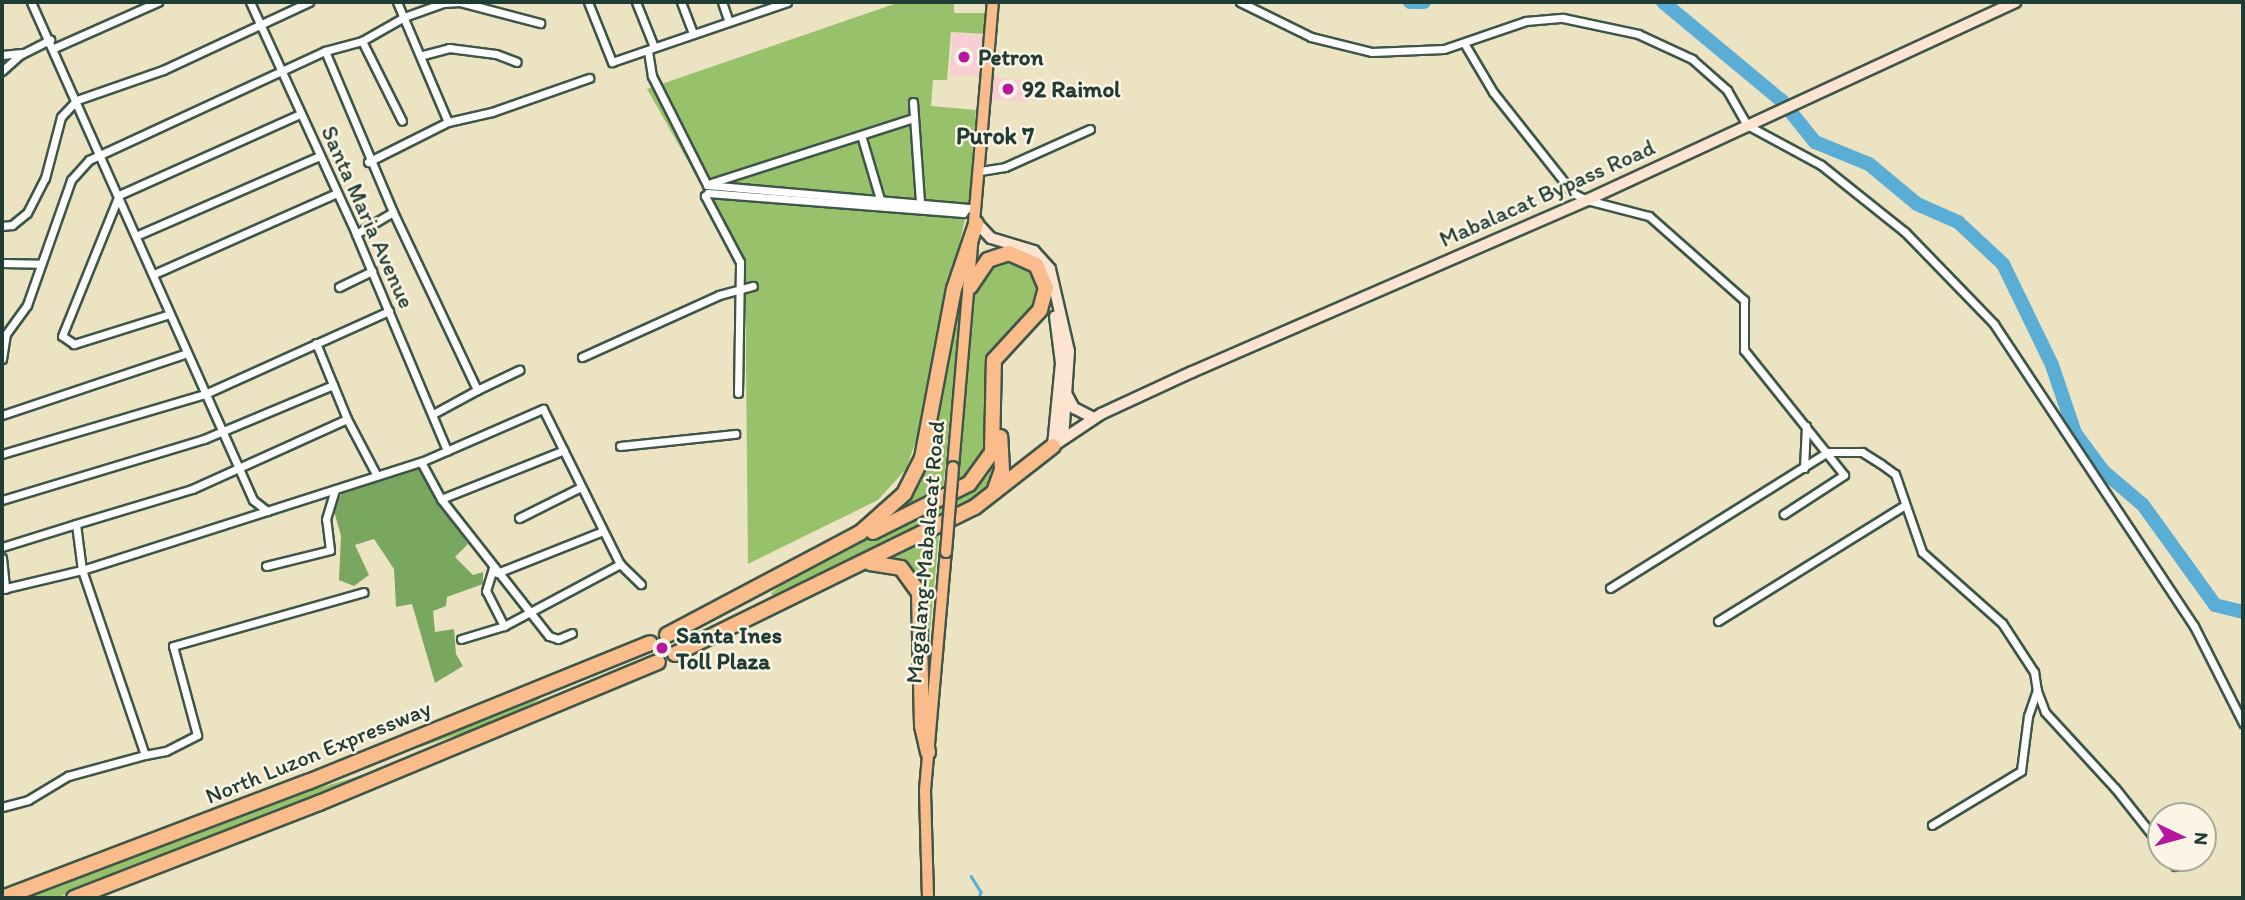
<!DOCTYPE html>
<style>
body{margin:0}
#map{position:relative;width:2245px;height:900px;overflow:hidden;background:#ece3c2;font-family:Itim,sans-serif}
div>[style]{position:absolute}
[style*='--x']{left:calc(var(--x)*1px);top:calc(var(--y)*1px);width:calc(var(--w)*1px);rotate:calc(var(--a)*1deg)}
.built>*{inset:0;background:#f7cfd2;transform-origin:0 0}
.green>*{inset:0;background:#98c16c}
.forest>*{inset:0;background:#7aa760}
.stream>*{height:2.5px;margin:-1.25px;padding:0 1.25px;transform-origin:1.25px;border-radius:1.25px;background:#5aadd5}
.river>*{height:14px;margin:-7px;padding:0 7px;transform-origin:7px;border-radius:7px;background:#5aadd5}
.roads{filter:drop-shadow(2px 0 #3e5649) drop-shadow(-2px 0 #3e5649) drop-shadow(0 2px #3e5649) drop-shadow(0 -2px #3e5649)}
.minor>*{height:7px;margin:-3.5px;padding:0 3.5px;transform-origin:3.5px;border-radius:3.5px;background:#fff}
.secondary>*{height:10px;margin:-5px;padding:0 5px;transform-origin:5px;border-radius:5px;background:#fde4d1}
.primary>*{height:10px;margin:-5px;padding:0 5px;transform-origin:5px;border-radius:5px;background:#fabc8b}
.motorway>*{height:14px;margin:-7px;padding:0 7px;transform-origin:7px;border-radius:7px;background:#fabc8b}
.bridges{filter:drop-shadow(2px 0 #3e5649) drop-shadow(-2px 0 #3e5649) drop-shadow(0 2px #3e5649) drop-shadow(0 -2px #3e5649)}
.primary-bridge>*{height:10px;margin:-5px;padding:0 5px;transform-origin:5px;border-radius:5px;background:#fabc8b}
.dots>*{width:19px;height:19px;translate:-50% -50%;box-sizing:border-box;border:4px solid #fcf5e5;border-radius:50%}
span{translate:-50% -50%;white-space:nowrap;text-align:center;line-height:1.15;-webkit-text-stroke:5px #fcf5e5;paint-order:stroke}
.poi-label{font-size:23px;color:#1f3d34;font-weight:700}
.left{translate:0 -50%;text-align:left}
.street-label{font-size:23px;color:#1f3d34}
.neighbourhood-label{font-size:24px;color:#1f3d34;font-weight:700}
.frame{position:absolute;inset:0;border:4px solid #1f3d34;pointer-events:none}
.north{position:absolute;left:2147px;top:802px;width:70px;height:70px;box-sizing:border-box;background:#fcf5e5;border:2px solid #a4ab9e;border-radius:50%;rotate:95deg;font-size:19px;font-weight:700;line-height:28px;text-align:center;color:#1f3d34}
.north::after{content:'';display:block;margin:auto;width:24px;height:32px;background:#b5179e;clip-path:polygon(50% 0,100% 100%,50% 72%,0 100%)}
</style>
<div id="map">
<div class="built">
<i style="left:953px;top:33px;width:30px;height:42px;rotate:4deg"></i>
<i style="left:993px;top:77px;width:36px;height:22px;rotate:6deg"></i>
</div>
<div class="green">
<i style="clip-path:polygon(900px 2px,954px 2px,954px 13px,988px 13px,986px 34px,951px 32px,947px 80px,933px 80px,931px 106px,976px 110px,969px 201px,917px 438px,906px 469px,878px 500px,748px 564px,745px 262px,647px 89px)"></i>
<i style="clip-path:polygon(965px 256px,943px 491px,882px 521px,907px 493px)"></i>
<i style="clip-path:polygon(1004px 257px,1027px 263px,1040px 282px,1033px 313px,1001px 342px,987px 367px,989px 443px,980px 466px,956px 486px,976px 285px,983px 269px)"></i>
<i style="clip-path:polygon(996px 463px,994px 483px,976px 501px,796px 591px,773px 596px,771px 593px,801px 570px,986px 478px)"></i>
<i style="clip-path:polygon(939px 534px,928px 653px,923px 652px,924px 619px,902px 563px,894px 557px)"></i>
<i style="clip-path:polygon(546px 694px,520px 713px,492px 724px,398px 754px,398px 748px,514px 699px)"></i>
<i style="clip-path:polygon(370px 773px,56px 898px,8px 898px,280px 799px)"></i>
</div>
<div class="forest">
<i style="clip-path:polygon(416px 465px,468px 544px,455px 557px,473px 575px,483px 572px,483px 584px,447px 597px,446px 606px,433px 611px,435px 632px,454px 629px,456px 654px,463px 666px,435px 683px,412px 604px,396px 607px,394px 569px,374px 539px,355px 545px,369px 575px,354px 586px,339px 580px,341px 536px,334px 511px,343px 490px)"></i>
</div>
<div class="stream">
<i style="--x:971;--y:876;--w:19;--a:58"></i>
<i style="--x:981;--y:892;--w:6;--a:108"></i>
</div>
<div class="river">
<i style="--x:1410;--y:2;--w:14;--a:0"></i>
<i style="--x:1663;--y:2;--w:155;--a:39.8"></i>
<i style="--x:1782;--y:101;--w:53;--a:51.2"></i>
<i style="--x:1815;--y:142;--w:58;--a:22.2"></i>
<i style="--x:1869;--y:164;--w:62;--a:39.8"></i>
<i style="--x:1917;--y:204;--w:45;--a:23.7"></i>
<i style="--x:1958;--y:222;--w:62;--a:43"></i>
<i style="--x:2003;--y:264;--w:112;--a:64.1"></i>
<i style="--x:2052;--y:365;--w:72;--a:71.3"></i>
<i style="--x:2075;--y:433;--w:47;--a:53.6"></i>
<i style="--x:2103;--y:471;--w:52;--a:40.4"></i>
<i style="--x:2143;--y:505;--w:123;--a:54.2"></i>
<i style="--x:2215;--y:605;--w:29;--a:14"></i>
</div>
<div class="roads">
<div class="minor">
<i style="--x:31;--y:2;--w:545;--a:65.97"></i>
<i style="--x:253;--y:500;--w:18;--a:38"></i>
<i style="--x:250;--y:2;--w:255;--a:65.4"></i>
<i style="--x:356;--y:234;--w:235;--a:67.2"></i>
<i style="--x:397;--y:2;--w:130;--a:67"></i>
<i style="--x:588;--y:2;--w:65;--a:68.2"></i>
<i style="--x:612;--y:62;--w:185;--a:-18.9"></i>
<i style="--x:636;--y:2;--w:48;--a:68.2"></i>
<i style="--x:681;--y:2;--w:34;--a:69"></i>
<i style="--x:722;--y:2;--w:21;--a:71"></i>
<i style="--x:1240;--y:2;--w:79;--a:26.2"></i>
<i style="--x:1311;--y:37;--w:63;--a:13.8"></i>
<i style="--x:1372;--y:52;--w:72;--a:-2.4"></i>
<i style="--x:1444;--y:49;--w:87;--a:-18.9"></i>
<i style="--x:1526;--y:21;--w:37;--a:-5"></i>
<i style="--x:1563;--y:18;--w:77;--a:12"></i>
<i style="--x:1638;--y:34;--w:60;--a:24.8"></i>
<i style="--x:1692;--y:59;--w:47;--a:41.5"></i>
<i style="--x:1727;--y:90;--w:40;--a:60.3"></i>
<i style="--x:1747;--y:125;--w:84;--a:28.4"></i>
<i style="--x:1821;--y:165;--w:107;--a:38.6"></i>
<i style="--x:1905;--y:232;--w:128;--a:45.9"></i>
<i style="--x:1994;--y:324;--w:362;--a:56.5"></i>
<i style="--x:2194;--y:626;--w:109;--a:63.2"></i>
<i style="--x:362;--y:41;--w:89;--a:63.4"></i>
<i style="--x:1464;--y:43;--w:57;--a:59.4"></i>
<i style="--x:1493;--y:92;--w:129;--a:51.6"></i>
<i style="--x:1573;--y:193;--w:16;--a:27"></i>
<i style="--x:1587;--y:200;--w:64;--a:14.5"></i>
<i style="--x:1649;--y:216;--w:127;--a:41.5"></i>
<i style="--x:1744;--y:300;--w:50;--a:90"></i>
<i style="--x:1744;--y:350;--w:160;--a:51.3"></i>
<i style="--x:1844;--y:475;--w:72;--a:147"></i>
<i style="--x:54;--y:48;--w:114;--a:-23.9"></i>
<i style="--x:325;--y:51;--w:175;--a:67.1"></i>
<i style="--x:648;--y:51;--w:25;--a:81"></i>
<i style="--x:652;--y:76;--w:122;--a:63.2"></i>
<i style="--x:707;--y:185;--w:265;--a:5"></i>
<i style="--x:2;--y:55;--w:20;--a:-6"></i>
<i style="--x:423;--y:55;--w:27;--a:-15"></i>
<i style="--x:449;--y:48;--w:47;--a:7.3"></i>
<i style="--x:496;--y:54;--w:22;--a:21"></i>
<i style="--x:2;--y:71;--w:24;--a:-42"></i>
<i style="--x:20;--y:55;--w:34;--a:-27"></i>
<i style="--x:913;--y:102;--w:100;--a:86"></i>
<i style="--x:861;--y:135;--w:67;--a:73.5"></i>
<i style="--x:368;--y:162;--w:89;--a:-26.6"></i>
<i style="--x:448;--y:122;--w:45;--a:-12.8"></i>
<i style="--x:492;--y:112;--w:103;--a:-19.3"></i>
<i style="--x:980;--y:171;--w:25;--a:-9"></i>
<i style="--x:1005;--y:167;--w:93;--a:-24.1"></i>
<i style="--x:711;--y:183;--w:213;--a:-17.8"></i>
<i style="--x:2;--y:226;--w:10;--a:-6"></i>
<i style="--x:12;--y:225;--w:19;--a:-39"></i>
<i style="--x:27;--y:213;--w:39;--a:-63"></i>
<i style="--x:45;--y:178;--w:63;--a:-75.3"></i>
<i style="--x:61;--y:117;--w:23;--a:-47"></i>
<i style="--x:77;--y:100;--w:91;--a:-19.2"></i>
<i style="--x:163;--y:70;--w:161;--a:-25"></i>
<i style="--x:356;--y:234;--w:43;--a:-30.7"></i>
<i style="--x:393;--y:212;--w:197;--a:64.7"></i>
<i style="--x:477;--y:390;--w:47;--a:-25.5"></i>
<i style="--x:138;--y:235;--w:198;--a:-23.5"></i>
<i style="--x:2;--y:263;--w:39;--a:1"></i>
<i style="--x:154;--y:274;--w:200;--a:-23.9"></i>
<i style="--x:339;--y:287;--w:37;--a:-26"></i>
<i style="--x:170;--y:314;--w:101;--a:162.6"></i>
<i style="--x:74;--y:344;--w:14;--a:-146"></i>
<i style="--x:62;--y:336;--w:152;--a:-68"></i>
<i style="--x:119;--y:195;--w:198;--a:-24.1"></i>
<i style="--x:316;--y:343;--w:82;--a:67.8"></i>
<i style="--x:347;--y:419;--w:170;--a:155.7"></i>
<i style="--x:192;--y:489;--w:121;--a:163.2"></i>
<i style="--x:76;--y:524;--w:46;--a:82.6"></i>
<i style="--x:82;--y:570;--w:195;--a:71.2"></i>
<i style="--x:145;--y:755;--w:21;--a:-11"></i>
<i style="--x:166;--y:751;--w:35;--a:-27"></i>
<i style="--x:197;--y:735;--w:92;--a:-105.1"></i>
<i style="--x:173;--y:646;--w:198;--a:-15.8"></i>
<i style="--x:582;--y:357;--w:150;--a:-24.3"></i>
<i style="--x:719;--y:295;--w:35;--a:-15"></i>
<i style="--x:2;--y:359;--w:25;--a:-81"></i>
<i style="--x:6;--y:334;--w:36;--a:-54"></i>
<i style="--x:27;--y:305;--w:133;--a:-70.6"></i>
<i style="--x:71;--y:180;--w:27;--a:-48"></i>
<i style="--x:89;--y:160;--w:260;--a:-24.8"></i>
<i style="--x:325;--y:51;--w:38;--a:-15"></i>
<i style="--x:362;--y:41;--w:48;--a:-29.7"></i>
<i style="--x:404;--y:17;--w:41;--a:-19.7"></i>
<i style="--x:443;--y:3;--w:17;--a:-3"></i>
<i style="--x:460;--y:2;--w:83;--a:14.7"></i>
<i style="--x:738;--y:393;--w:131;--a:-89.1"></i>
<i style="--x:740;--y:262;--w:75;--a:-117.9"></i>
<i style="--x:705;--y:196;--w:4;--a:-45"></i>
<i style="--x:708;--y:193;--w:256;--a:4.5"></i>
<i style="--x:963;--y:213;--w:6;--a:-51"></i>
<i style="--x:433;--y:414;--w:50;--a:-28.6"></i>
<i style="--x:2;--y:415;--w:195;--a:-18.5"></i>
<i style="--x:347;--y:419;--w:62;--a:62.2"></i>
<i style="--x:620;--y:446;--w:116;--a:-6"></i>
<i style="--x:2;--y:454;--w:212;--a:-16.5"></i>
<i style="--x:205;--y:394;--w:202;--a:-24.3"></i>
<i style="--x:421;--y:462;--w:42;--a:61.6"></i>
<i style="--x:441;--y:499;--w:174;--a:51.8"></i>
<i style="--x:549;--y:636;--w:9;--a:18"></i>
<i style="--x:558;--y:639;--w:15;--a:-23"></i>
<i style="--x:1804;--y:468;--w:42;--a:-87.3"></i>
<i style="--x:441;--y:499;--w:132;--a:-21.7"></i>
<i style="--x:2;--y:500;--w:211;--a:-16.8"></i>
<i style="--x:204;--y:439;--w:140;--a:-22.7"></i>
<i style="--x:519;--y:518;--w:69;--a:-26.6"></i>
<i style="--x:2;--y:547;--w:77;--a:-17.3"></i>
<i style="--x:2;--y:558;--w:31;--a:84"></i>
<i style="--x:266;--y:566;--w:66;--a:-14"></i>
<i style="--x:330;--y:550;--w:31;--a:-97"></i>
<i style="--x:326;--y:519;--w:31;--a:-73"></i>
<i style="--x:497;--y:573;--w:114;--a:-21.6"></i>
<i style="--x:1610;--y:588;--w:257;--a:-32"></i>
<i style="--x:1828;--y:452;--w:34;--a:0"></i>
<i style="--x:1862;--y:452;--w:22;--a:32"></i>
<i style="--x:1881;--y:464;--w:17;--a:36"></i>
<i style="--x:1895;--y:474;--w:83;--a:70.9"></i>
<i style="--x:1922;--y:552;--w:107;--a:41.6"></i>
<i style="--x:2002;--y:623;--w:59;--a:56.9"></i>
<i style="--x:2034;--y:672;--w:18;--a:81"></i>
<i style="--x:2037;--y:690;--w:28;--a:109"></i>
<i style="--x:2028;--y:716;--w:55;--a:97.3"></i>
<i style="--x:2021;--y:771;--w:104;--a:148.8"></i>
<i style="--x:2;--y:589;--w:82;--a:-13.4"></i>
<i style="--x:82;--y:570;--w:356;--a:-17.7"></i>
<i style="--x:421;--y:462;--w:133;--a:-23.5"></i>
<i style="--x:543;--y:409;--w:173;--a:63.6"></i>
<i style="--x:620;--y:564;--w:29;--a:44"></i>
<i style="--x:1718;--y:621;--w:220;--a:-31.8"></i>
<i style="--x:504;--y:626;--w:132;--a:-28.1"></i>
<i style="--x:461;--y:639;--w:45;--a:-16.8"></i>
<i style="--x:504;--y:626;--w:39;--a:-117"></i>
<i style="--x:486;--y:591;--w:24;--a:-73"></i>
<i style="--x:2037;--y:691;--w:22;--a:69"></i>
<i style="--x:2045;--y:712;--w:103;--a:47.4"></i>
<i style="--x:2115;--y:788;--w:74;--a:51.6"></i>
<i style="--x:2;--y:807;--w:27;--a:-15"></i>
<i style="--x:28;--y:800;--w:47;--a:-31"></i>
<i style="--x:68;--y:776;--w:80;--a:-15.3"></i>
<i style="--x:2169;--y:858;--w:10;--a:53"></i>
</div>
<div class="secondary">
<i style="--x:976;--y:222;--w:22;--a:47"></i>
<i style="--x:991;--y:238;--w:45;--a:16.8"></i>
<i style="--x:1034;--y:251;--w:24;--a:48"></i>
<i style="--x:1050;--y:269;--w:84;--a:77"></i>
<i style="--x:1069;--y:351;--w:87;--a:93.9"></i>
<i style="--x:1067;--y:395;--w:15;--a:62"></i>
<i style="--x:1074;--y:408;--w:22;--a:27"></i>
<i style="--x:1053;--y:446;--w:58;--a:-33.7"></i>
<i style="--x:1101;--y:414;--w:100;--a:-24.8"></i>
<i style="--x:1192;--y:372;--w:431;--a:-23.5"></i>
<i style="--x:1587;--y:200;--w:472;--a:-24.8"></i>
<i style="--x:1053;--y:446;--w:83;--a:-84.5"></i>
<i style="--x:1061;--y:363;--w:47;--a:-97.3"></i>
</div>
<div class="primary">
<i style="--x:953;--y:467;--w:467;--a:-85.1"></i>
<i style="--x:928;--y:898;--w:108;--a:-91.6"></i>
<i style="--x:925;--y:790;--w:239;--a:-85"></i>
</div>
<div class="motorway">
<i style="--x:994;--y:492;--w:23;--a:-70"></i>
<i style="--x:1002;--y:470;--w:33;--a:-93"></i>
<i style="--x:873;--y:532;--w:107;--a:-26.6"></i>
<i style="--x:969;--y:484;--w:39;--a:-54"></i>
<i style="--x:992;--y:452;--w:92;--a:-88.8"></i>
<i style="--x:994;--y:360;--w:68;--a:-47.4"></i>
<i style="--x:1040;--y:310;--w:23;--a:-75"></i>
<i style="--x:1046;--y:288;--w:25;--a:-113"></i>
<i style="--x:1036;--y:265;--w:30;--a:-156"></i>
<i style="--x:1009;--y:253;--w:22;--a:162"></i>
<i style="--x:988;--y:260;--w:32;--a:124"></i>
<i style="--x:870;--y:563;--w:31;--a:9"></i>
<i style="--x:901;--y:568;--w:31;--a:54"></i>
<i style="--x:919;--y:593;--w:133;--a:88.7"></i>
<i style="--x:922;--y:726;--w:27;--a:77"></i>
<i style="--x:667;--y:635;--w:218;--a:-27.9"></i>
<i style="--x:860;--y:533;--w:59;--a:-41.6"></i>
<i style="--x:904;--y:494;--w:40;--a:-63.4"></i>
<i style="--x:922;--y:458;--w:172;--a:-79.3"></i>
<i style="--x:954;--y:289;--w:69;--a:-71.3"></i>
<i style="--x:675;--y:654;--w:334;--a:-26.1"></i>
<i style="--x:975;--y:507;--w:99;--a:-38"></i>
<i style="--x:2;--y:898;--w:327;--a:-20.8"></i>
<i style="--x:308;--y:782;--w:369;--a:-22.1"></i>
<i style="--x:74;--y:898;--w:263;--a:-21.2"></i>
<i style="--x:319;--y:803;--w:367;--a:-22.6"></i>
</div>
</div>
<div class="bridges">
<div class="primary-bridge">
<i style="--x:946;--y:552;--w:85;--a:-85.3"></i>
</div>
</div>
<div class="dots">
<i style="left:964px;top:57px;background:#b5179e"></i>
<i style="left:1008px;top:89px;background:#b5179e"></i>
<i style="left:662px;top:648px;background:#b5179e"></i>
</div>
<div class="poi-label">
<span class="left" style="left:978px;top:57px">Petron</span>
<span class="left" style="left:1022px;top:89px">92 Raimol</span>
<span class="left" style="left:676px;top:648px">Santa Ines<br>Toll Plaza</span>
</div>
<div class="street-label">
<span style="left:1547px;top:193px;rotate:-24deg">Mabalacat Bypass Road</span>
<span style="left:368px;top:217px;rotate:66deg">Santa Maria Avenue</span>
<span style="left:925px;top:552px;rotate:-85deg">Magalang-Mabalacat Road</span>
<span style="left:318px;top:752px;rotate:-22deg">North Luzon Expressway</span>
</div>
<div class="neighbourhood-label">
<span style="left:995px;top:136px">Purok 7</span>
</div>
<div class="frame"></div>
<div class="north">N</div>
</div>
